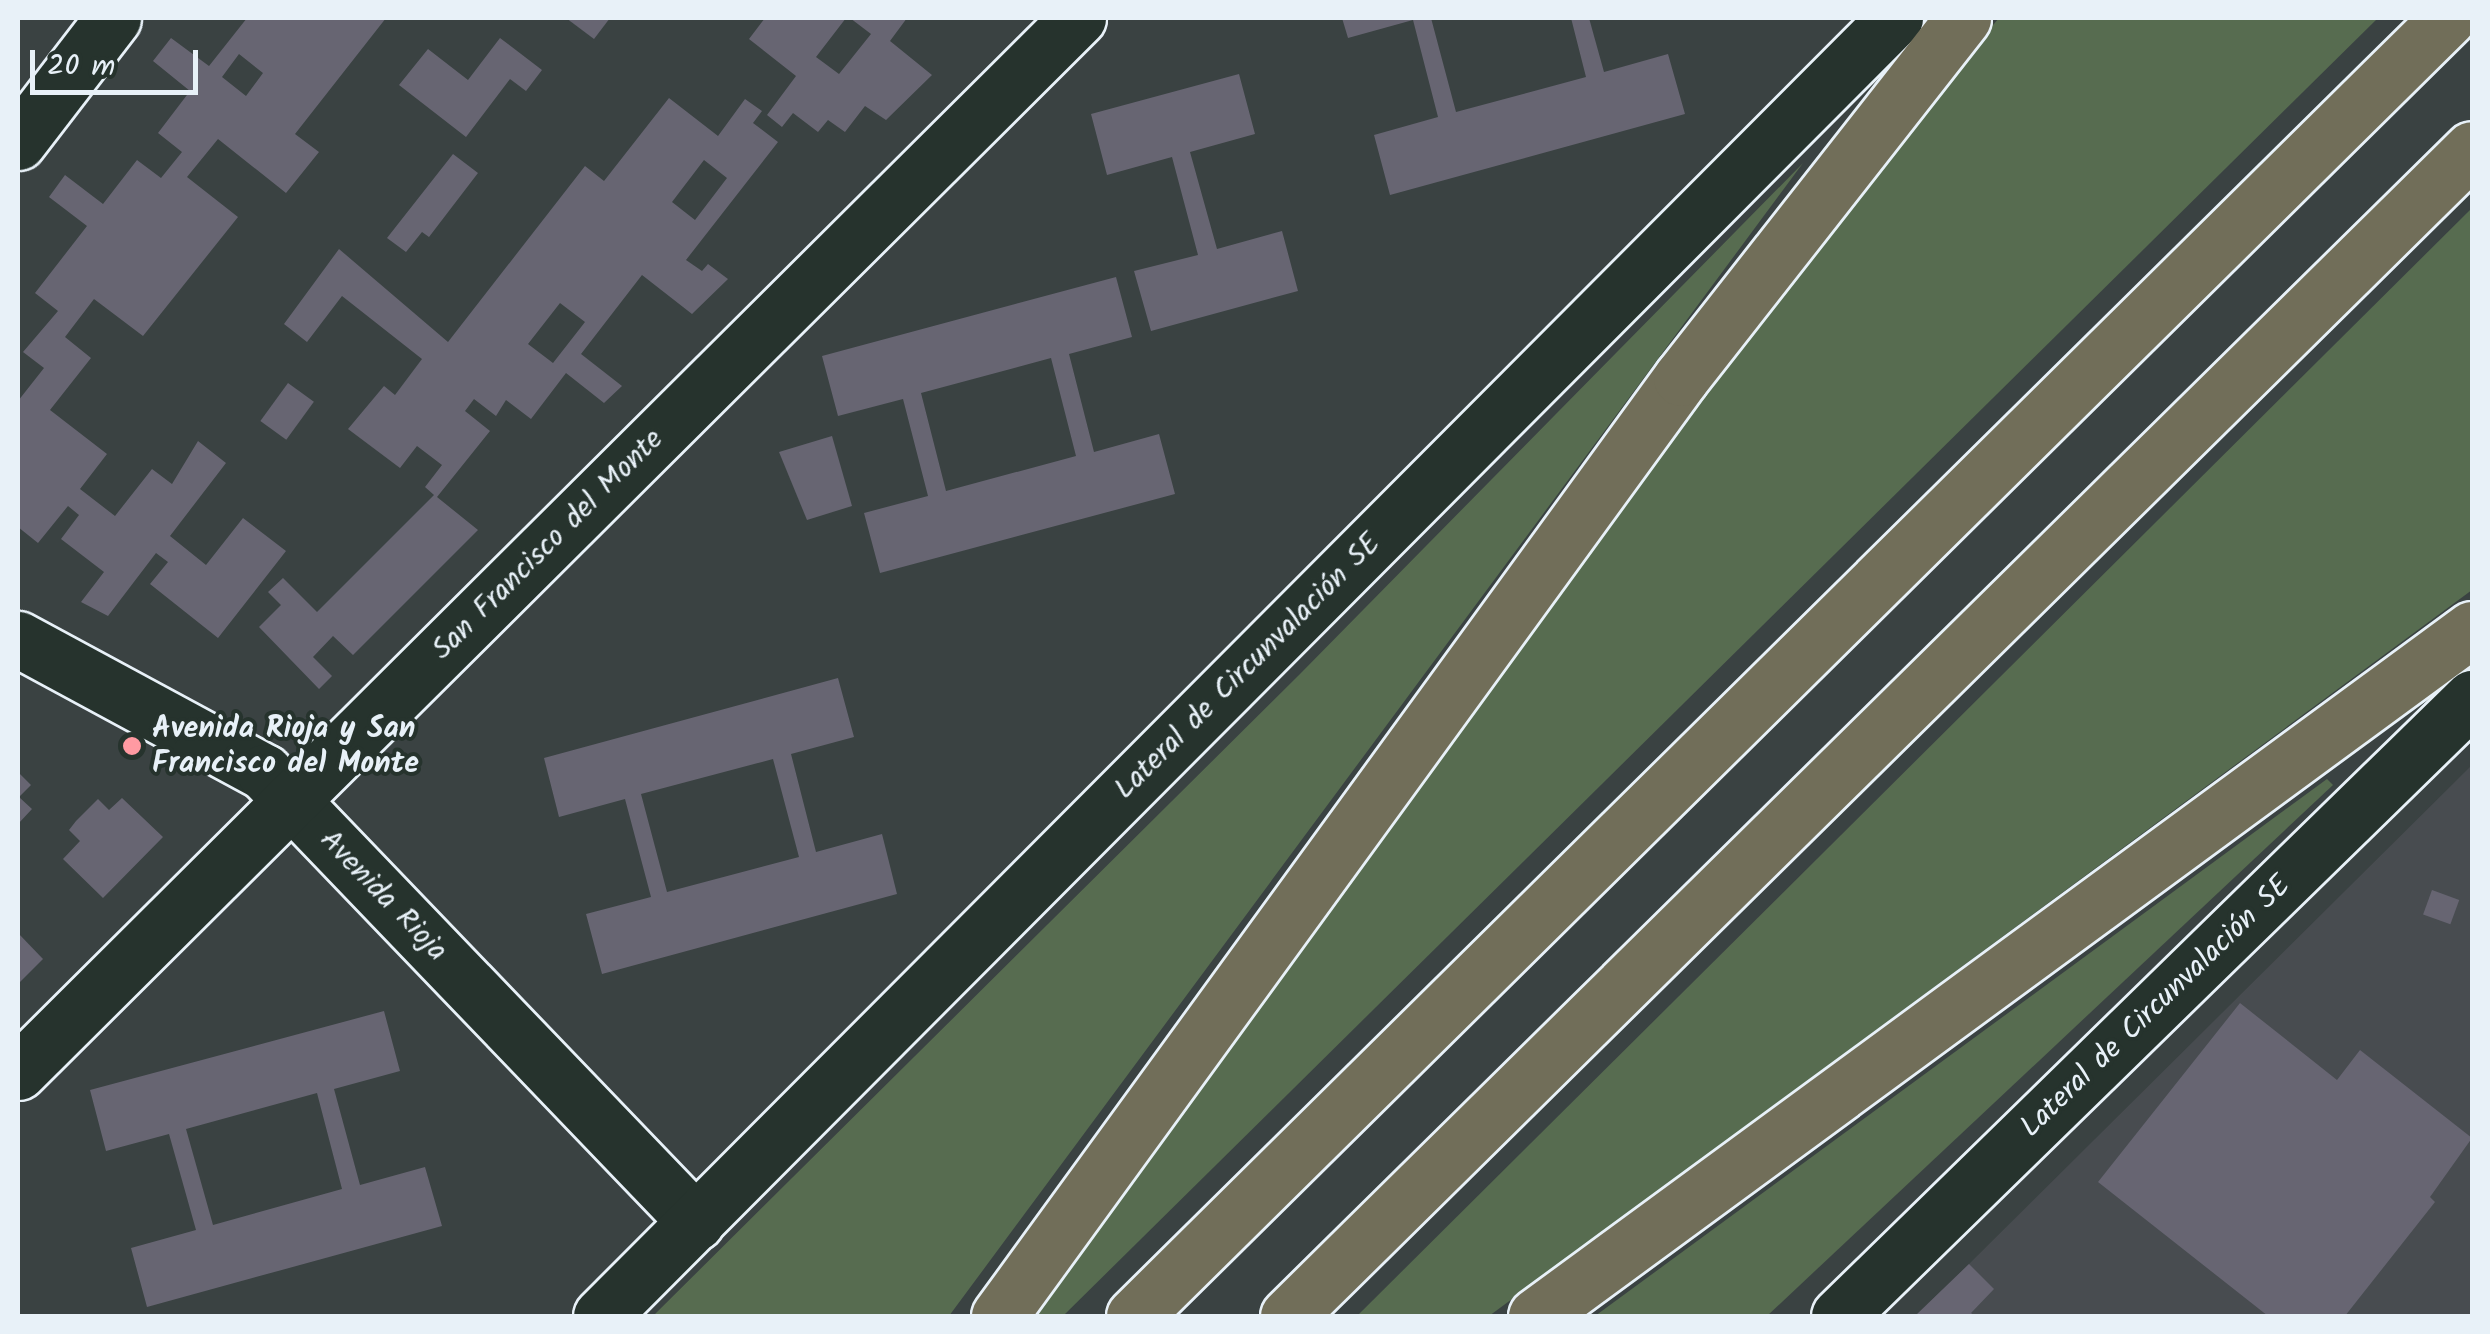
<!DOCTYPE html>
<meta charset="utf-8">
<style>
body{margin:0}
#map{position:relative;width:2490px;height:1334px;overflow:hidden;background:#3a4242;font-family:Kalam,sans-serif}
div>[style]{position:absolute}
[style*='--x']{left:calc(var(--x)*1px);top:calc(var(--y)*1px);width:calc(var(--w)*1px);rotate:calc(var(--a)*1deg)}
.built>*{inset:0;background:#484c50}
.green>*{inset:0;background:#576c50}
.building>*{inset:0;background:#676572;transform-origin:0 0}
.roads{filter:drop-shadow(2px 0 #e8f1f8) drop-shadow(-2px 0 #e8f1f8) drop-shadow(0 2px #e8f1f8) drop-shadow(0 -2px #e8f1f8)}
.minor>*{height:55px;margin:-27.5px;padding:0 27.5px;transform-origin:27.5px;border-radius:27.5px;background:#26332d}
.highway>*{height:55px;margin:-27.5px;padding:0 27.5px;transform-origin:27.5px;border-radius:27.5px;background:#716e59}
.dots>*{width:28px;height:28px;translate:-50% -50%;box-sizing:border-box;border:5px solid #26332d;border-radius:50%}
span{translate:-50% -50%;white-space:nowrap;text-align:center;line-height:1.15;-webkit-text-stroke:8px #26332d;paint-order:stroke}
.street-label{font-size:30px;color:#e8f1f8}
.poi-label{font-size:30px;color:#e8f1f8;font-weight:700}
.left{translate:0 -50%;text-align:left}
.frame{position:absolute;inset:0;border:20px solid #e8f1f8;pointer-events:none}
.scale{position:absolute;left:30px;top:50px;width:168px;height:45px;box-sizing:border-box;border:5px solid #e8f1f8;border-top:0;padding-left:12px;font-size:30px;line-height:35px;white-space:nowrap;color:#e8f1f8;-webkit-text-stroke:8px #26332d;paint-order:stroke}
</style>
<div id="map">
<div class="built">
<i style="clip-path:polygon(2472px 765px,2472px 1316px,1915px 1316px,1969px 1264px)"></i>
</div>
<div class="green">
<i style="clip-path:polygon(1999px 18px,2378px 18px,1063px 1316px,1028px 1316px,1590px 541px,1871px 168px)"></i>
<i style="clip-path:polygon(1803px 163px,949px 1316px,653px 1316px,1299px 675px)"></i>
<i style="clip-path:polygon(2472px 208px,2472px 590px,1489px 1316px,1357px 1316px)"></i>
<i style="clip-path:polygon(2327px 779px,2333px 785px,1767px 1316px,1595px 1316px)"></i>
</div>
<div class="building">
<i style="clip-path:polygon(evenodd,247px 18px,386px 18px,295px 134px,319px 152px,286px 193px,218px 139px,187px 177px,238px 217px,143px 336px,94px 299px,65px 337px,91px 358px,50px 410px,107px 454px,80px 489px,115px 516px,152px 469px,172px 484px,198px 441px,226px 463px,170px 536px,206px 565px,243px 518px,286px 551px,218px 638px,150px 584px,168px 562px,156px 553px,108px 616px,81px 602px,104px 572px,61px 539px,79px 515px,68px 506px,38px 543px,18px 527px,18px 401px,44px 368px,23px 352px,58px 311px,35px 293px,87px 226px,49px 197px,65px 175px,103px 204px,137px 160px,161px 178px,182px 152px,158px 133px,190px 91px,153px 61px,171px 38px,209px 66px,247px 18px,239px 54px,263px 73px,246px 96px,222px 77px,239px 54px)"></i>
<i style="clip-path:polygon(566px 18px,610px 18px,594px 39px)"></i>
<i style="clip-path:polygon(765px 18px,846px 18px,816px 57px,839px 74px,871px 34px,850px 18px,907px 18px,890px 41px,932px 75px,886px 120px,865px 106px,845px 132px,828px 120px,818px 132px,793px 113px,782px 127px,767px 115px,796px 76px,749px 39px)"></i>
<i style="clip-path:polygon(1342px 18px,1431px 18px,1456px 112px,1586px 77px,1571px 18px,1589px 18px,1604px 72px,1668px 54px,1685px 114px,1390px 195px,1374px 135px,1438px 117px,1413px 20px,1348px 38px)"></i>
<i style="clip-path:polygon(500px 38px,542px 70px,526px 91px,510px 79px,466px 137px,399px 85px,428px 49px,468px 80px)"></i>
<i style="clip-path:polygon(1239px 74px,1255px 134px,1190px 152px,1217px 249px,1282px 231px,1298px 291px,1151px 331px,1134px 271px,1198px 255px,1172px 157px,1107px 175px,1091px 114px)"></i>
<i style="clip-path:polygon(evenodd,669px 98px,718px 136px,745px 99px,762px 111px,753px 123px,778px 142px,686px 260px,702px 271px,708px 264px,728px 279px,692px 314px,642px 275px,581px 354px,622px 386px,604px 403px,566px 373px,531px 419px,506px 400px,496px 416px,474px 399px,465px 411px,490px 431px,437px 497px,478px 530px,353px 655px,333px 636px,313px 657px,332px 676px,319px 689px,259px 627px,281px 605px,268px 592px,283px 578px,317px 612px,434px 495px,425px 487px,442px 465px,417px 446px,400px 468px,348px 429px,384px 386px,395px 395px,422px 359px,342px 296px,307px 342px,284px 324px,339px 249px,448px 342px,585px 166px,604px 181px,669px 98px,704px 160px,727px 178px,695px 220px,672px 202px,704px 160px,669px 98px,560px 303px,585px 322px,553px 363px,528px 344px,560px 303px)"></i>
<i style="clip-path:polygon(453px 154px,478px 173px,429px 237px,422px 232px,406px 252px,387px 238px)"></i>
<i style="clip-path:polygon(evenodd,1116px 277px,1132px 337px,1069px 354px,1094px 452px,1159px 434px,1175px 494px,880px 573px,864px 513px,928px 496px,903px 399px,838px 416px,822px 356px,1116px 277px,1051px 358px,1076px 456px,946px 491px,921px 393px,1051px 358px)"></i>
<i style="left:288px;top:383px;width:32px;height:47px;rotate:36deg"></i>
<i style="clip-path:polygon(832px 436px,852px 506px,807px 520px,779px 452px)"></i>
<i style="clip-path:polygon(evenodd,838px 678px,854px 737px,791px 754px,816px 852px,882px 834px,897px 894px,602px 974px,586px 914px,651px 897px,625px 799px,559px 817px,544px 758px,838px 678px,773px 759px,799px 857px,667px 892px,641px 794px,773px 759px)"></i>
<i style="clip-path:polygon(18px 772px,31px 785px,19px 797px,32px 809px,18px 824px)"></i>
<i style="clip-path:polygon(122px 798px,163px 837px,103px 898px,63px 859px,80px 841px,69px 830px,76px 821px,98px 799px,109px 810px)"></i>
<i style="left:2432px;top:890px;width:29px;height:26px;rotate:20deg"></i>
<i style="clip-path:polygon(18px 933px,43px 959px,18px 984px)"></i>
<i style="clip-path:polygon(2240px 1003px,2337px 1080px,2360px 1050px,2472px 1138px,2430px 1197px,2435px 1202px,2345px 1316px,2268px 1316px,2098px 1182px)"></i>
<i style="clip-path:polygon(evenodd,384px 1011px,400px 1071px,334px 1089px,360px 1185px,425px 1167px,442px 1226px,147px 1307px,131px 1248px,196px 1230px,169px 1134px,106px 1151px,90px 1090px,384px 1011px,317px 1093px,342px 1189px,213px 1225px,186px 1129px,317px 1093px)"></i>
<i style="clip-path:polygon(1969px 1264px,1994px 1289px,1971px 1313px,1975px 1316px,1915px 1316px)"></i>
</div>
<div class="roads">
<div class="minor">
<i style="--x:18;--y:142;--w:156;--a:-52.5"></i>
<i style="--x:18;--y:639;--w:280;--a:28.4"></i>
<i style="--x:264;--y:772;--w:624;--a:46.17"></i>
<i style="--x:18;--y:1072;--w:1495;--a:-44.84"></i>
<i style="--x:601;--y:1316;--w:1833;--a:-45.09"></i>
<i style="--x:1839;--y:1316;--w:885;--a:-44.31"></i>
</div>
<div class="highway">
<i style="--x:999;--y:1316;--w:1160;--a:-53.98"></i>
<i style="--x:1681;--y:378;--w:457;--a:-51.9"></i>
<i style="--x:1134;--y:1316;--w:1847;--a:-44.65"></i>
<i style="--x:1288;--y:1316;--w:1662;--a:-44.59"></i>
<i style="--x:1536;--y:1316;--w:1161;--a:-36.28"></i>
</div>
</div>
<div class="dots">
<i style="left:132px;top:746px;background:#ff9aa2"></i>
</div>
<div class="street-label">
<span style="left:548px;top:545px;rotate:-45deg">San Francisco del Monte</span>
<span style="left:1248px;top:667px;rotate:-45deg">Lateral de Circunvalación SE</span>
<span style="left:383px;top:896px;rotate:46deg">Avenida Rioja</span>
<span style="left:2156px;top:1007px;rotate:-44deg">Lateral de Circunvalación SE</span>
</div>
<div class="poi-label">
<span class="left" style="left:152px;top:746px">Avenida Rioja y San<br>Francisco del Monte</span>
</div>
<div class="frame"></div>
<div class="scale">20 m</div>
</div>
